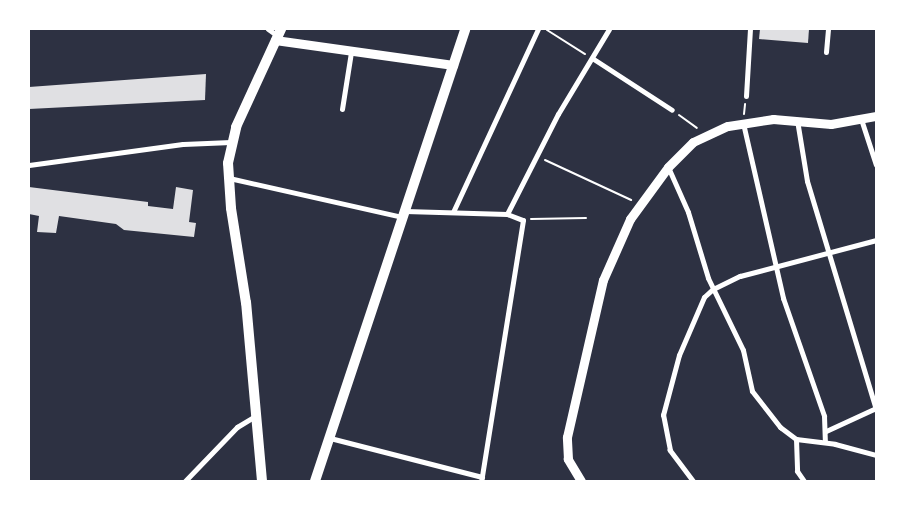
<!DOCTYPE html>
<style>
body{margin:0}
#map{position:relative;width:905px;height:510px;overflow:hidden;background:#2d3142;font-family:"Crimson Pro",serif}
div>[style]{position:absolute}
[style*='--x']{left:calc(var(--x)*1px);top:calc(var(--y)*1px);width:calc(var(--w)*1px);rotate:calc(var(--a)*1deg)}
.building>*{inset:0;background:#e0e0e3}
.path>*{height:2px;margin:-1px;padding:0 1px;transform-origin:1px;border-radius:1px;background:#fff}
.minor>*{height:5px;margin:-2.5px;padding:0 2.5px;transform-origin:2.5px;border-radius:2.5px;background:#fff}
.tertiary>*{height:9px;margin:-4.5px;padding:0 4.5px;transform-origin:4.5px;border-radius:4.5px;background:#fff}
.secondary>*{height:10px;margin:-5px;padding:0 5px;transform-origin:5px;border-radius:5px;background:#fff}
span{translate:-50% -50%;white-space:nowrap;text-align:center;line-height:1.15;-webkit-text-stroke:4.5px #fff;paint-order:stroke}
.frame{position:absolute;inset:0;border:30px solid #fff;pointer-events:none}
</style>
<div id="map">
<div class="building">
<i style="clip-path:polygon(760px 29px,809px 29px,808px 43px,759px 39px)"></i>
<i style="clip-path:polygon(206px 74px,205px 100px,29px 109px,29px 87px)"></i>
<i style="clip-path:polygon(29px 187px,148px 202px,148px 206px,173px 209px,176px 187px,193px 190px,189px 222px,196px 223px,194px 237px,124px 230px,116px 224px,59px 216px,56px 233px,37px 232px,39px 216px,29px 214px)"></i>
</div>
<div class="path">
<i style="--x:547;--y:30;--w:45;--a:32.3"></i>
<i style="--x:744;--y:114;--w:10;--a:-84"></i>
<i style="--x:679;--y:115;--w:22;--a:36"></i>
<i style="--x:545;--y:160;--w:95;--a:24.9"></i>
<i style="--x:531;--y:219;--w:55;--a:-1"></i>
</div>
<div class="minor">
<i style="--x:268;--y:29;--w:12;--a:35"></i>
<i style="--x:826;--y:52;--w:23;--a:-85"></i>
<i style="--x:592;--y:58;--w:95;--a:33"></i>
<i style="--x:746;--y:96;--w:67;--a:-86.6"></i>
<i style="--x:342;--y:109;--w:58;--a:-81"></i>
<i style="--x:861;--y:119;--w:48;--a:71.9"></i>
<i style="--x:797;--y:120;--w:62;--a:80.7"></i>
<i style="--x:807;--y:181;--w:239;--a:73.2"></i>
<i style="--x:743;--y:123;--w:180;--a:77.1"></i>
<i style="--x:783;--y:298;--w:125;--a:70.8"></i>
<i style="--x:824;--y:416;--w:26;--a:88"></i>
<i style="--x:29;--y:165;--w:155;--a:-7.8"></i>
<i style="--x:183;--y:144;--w:48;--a:-2.4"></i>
<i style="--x:668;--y:167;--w:49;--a:66"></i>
<i style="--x:688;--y:212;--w:69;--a:73.1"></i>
<i style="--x:708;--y:278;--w:80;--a:64.1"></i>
<i style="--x:743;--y:350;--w:42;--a:77.6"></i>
<i style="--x:752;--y:391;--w:46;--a:52.1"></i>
<i style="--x:780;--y:427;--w:20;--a:37"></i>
<i style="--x:796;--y:439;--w:39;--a:7"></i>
<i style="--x:835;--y:444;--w:42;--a:15"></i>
<i style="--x:229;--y:178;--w:177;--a:12.7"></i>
<i style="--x:405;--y:211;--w:102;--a:1.7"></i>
<i style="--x:507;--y:214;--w:17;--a:21"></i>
<i style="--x:523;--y:220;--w:264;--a:99.1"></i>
<i style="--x:453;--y:212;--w:202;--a:-65.1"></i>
<i style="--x:507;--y:214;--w:112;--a:-63"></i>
<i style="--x:558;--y:114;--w:99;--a:-59"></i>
<i style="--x:826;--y:431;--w:55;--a:-24.7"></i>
<i style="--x:330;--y:438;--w:157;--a:14.4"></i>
<i style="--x:796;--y:439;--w:32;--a:88"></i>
<i style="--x:797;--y:471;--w:12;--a:55"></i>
<i style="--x:185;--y:481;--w:75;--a:-46.1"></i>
<i style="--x:237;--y:427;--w:21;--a:-31"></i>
<i style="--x:693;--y:481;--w:39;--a:-127"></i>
<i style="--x:670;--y:450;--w:36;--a:-101"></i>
<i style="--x:663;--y:415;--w:62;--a:-75.1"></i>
<i style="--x:679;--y:355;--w:63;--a:-66.7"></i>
<i style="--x:704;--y:297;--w:12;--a:-42"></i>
<i style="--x:713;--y:289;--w:30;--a:-26"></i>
<i style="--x:740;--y:276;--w:141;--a:-14.8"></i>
</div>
<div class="tertiary">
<i style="--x:275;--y:40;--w:180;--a:8"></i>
<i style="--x:581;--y:481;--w:26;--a:-121"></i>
<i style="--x:568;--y:459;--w:22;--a:-93"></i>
<i style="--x:567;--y:437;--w:161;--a:-77.1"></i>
<i style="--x:603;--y:280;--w:67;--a:-66.1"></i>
<i style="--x:630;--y:219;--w:64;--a:-53.8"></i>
<i style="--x:668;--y:167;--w:35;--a:-45"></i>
<i style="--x:693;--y:142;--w:38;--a:-25"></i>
<i style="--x:728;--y:126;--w:46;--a:-8.8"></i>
<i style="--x:773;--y:119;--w:58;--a:4.9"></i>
<i style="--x:831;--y:124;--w:46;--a:-10.1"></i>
</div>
<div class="secondary">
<i style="--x:262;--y:481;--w:179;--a:-95.1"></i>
<i style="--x:246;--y:303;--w:96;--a:-99"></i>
<i style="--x:231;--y:208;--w:45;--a:-93.8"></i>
<i style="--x:228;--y:163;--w:37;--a:-77"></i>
<i style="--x:236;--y:127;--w:108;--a:-65.3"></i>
<i style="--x:315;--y:481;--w:476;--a:-71.6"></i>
</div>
<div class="frame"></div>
</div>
